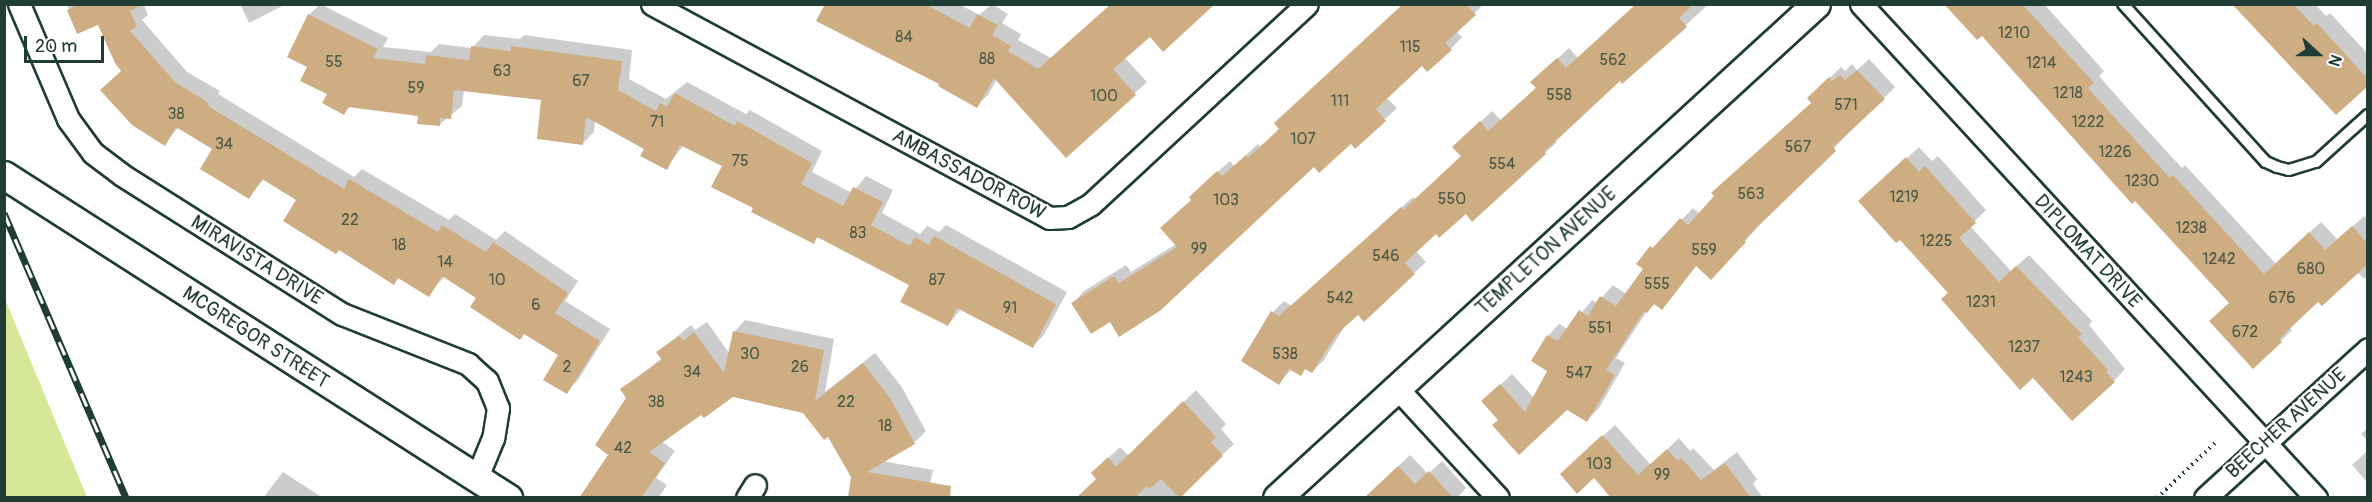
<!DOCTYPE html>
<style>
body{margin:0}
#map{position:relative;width:2372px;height:502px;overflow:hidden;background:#fff;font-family:Pangolin,sans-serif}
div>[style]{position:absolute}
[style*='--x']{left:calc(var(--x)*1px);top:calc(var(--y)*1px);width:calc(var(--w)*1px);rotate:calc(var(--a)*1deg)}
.green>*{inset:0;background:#d7e79a}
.shadow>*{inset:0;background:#0003}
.building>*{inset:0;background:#cdad81}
.path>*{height:4px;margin-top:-2px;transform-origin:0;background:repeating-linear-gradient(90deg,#1f3d34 0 1.5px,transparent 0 6px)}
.roads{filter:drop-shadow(2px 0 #1f3d34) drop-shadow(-2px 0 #1f3d34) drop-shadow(0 2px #1f3d34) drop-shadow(0 -2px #1f3d34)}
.service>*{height:10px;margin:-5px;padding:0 5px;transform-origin:5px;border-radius:5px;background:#fff}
.minor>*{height:21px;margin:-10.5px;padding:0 10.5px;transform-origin:10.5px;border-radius:10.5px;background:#fff}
.tertiary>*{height:27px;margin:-13.5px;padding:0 13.5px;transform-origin:13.5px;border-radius:13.5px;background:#fff}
.rail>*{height:7px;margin-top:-3.5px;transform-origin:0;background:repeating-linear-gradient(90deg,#fff 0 14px,#1f3d34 0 28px);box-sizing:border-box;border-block:2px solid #1f3d34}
span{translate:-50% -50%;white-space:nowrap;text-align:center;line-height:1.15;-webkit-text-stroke:4.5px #fff;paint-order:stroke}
.number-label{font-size:16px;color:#4a5947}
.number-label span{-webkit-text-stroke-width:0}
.street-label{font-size:20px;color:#1f3d34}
.frame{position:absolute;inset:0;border:6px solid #1f3d34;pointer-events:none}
.north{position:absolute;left:2288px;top:24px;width:60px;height:60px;-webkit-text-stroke:4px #fff;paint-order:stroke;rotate:111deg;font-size:16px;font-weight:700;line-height:24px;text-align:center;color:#1f3d34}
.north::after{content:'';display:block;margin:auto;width:21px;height:27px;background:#1f3d34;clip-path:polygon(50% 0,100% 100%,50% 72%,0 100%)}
.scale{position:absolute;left:24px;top:36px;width:80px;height:27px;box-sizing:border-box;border:3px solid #1f3d34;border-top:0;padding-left:8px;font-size:18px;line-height:21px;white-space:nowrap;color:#1f3d34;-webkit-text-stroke:4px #fff;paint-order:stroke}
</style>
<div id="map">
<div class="green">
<i style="clip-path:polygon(5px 299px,87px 497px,5px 497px)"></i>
</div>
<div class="shadow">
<i style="clip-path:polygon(67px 4px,144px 4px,148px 15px,142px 20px,187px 72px,220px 91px,218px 94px,354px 177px,362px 169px,449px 220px,455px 214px,496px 240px,505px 231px,578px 281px,565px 301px,610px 329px,578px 380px,566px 392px,560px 355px,445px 276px,428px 295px,400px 277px,394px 283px,298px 200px,264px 179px,249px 197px,214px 148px,179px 127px,164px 144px,99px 23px,78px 32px)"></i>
<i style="clip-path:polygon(240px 4px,286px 4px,249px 23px)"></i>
<i style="clip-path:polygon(320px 4px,388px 38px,383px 47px,431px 52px,439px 44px,472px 48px,484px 35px,520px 39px,524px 35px,632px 50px,629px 79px,666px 99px,687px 82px,746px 114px,750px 110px,822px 151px,812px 172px,852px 193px,866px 176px,893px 190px,882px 213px,920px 234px,927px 226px,939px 232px,946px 225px,1067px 292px,1044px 335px,1033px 346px,961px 309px,948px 325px,911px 284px,819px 236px,813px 242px,755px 208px,724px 166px,684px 145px,666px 168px,646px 149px,595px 121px,594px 132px,582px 144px,543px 99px,464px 90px,462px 106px,439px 125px,420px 114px,351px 106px,344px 113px,309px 67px,289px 56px,309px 15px)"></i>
<i style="clip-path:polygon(827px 4px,959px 4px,979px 15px,992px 4px,1008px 14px,1002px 23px,1021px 34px,1018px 40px,1051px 58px,1150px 34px,1124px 57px,1147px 82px,1066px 156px,997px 79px,988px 95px,976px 106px)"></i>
<i style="clip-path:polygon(1405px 4px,1484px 4px,1456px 31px,1462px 37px,1451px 49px,1422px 64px,1386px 97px,1397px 108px,1355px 147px,1351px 142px,1314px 165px,1111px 320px,1073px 303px,1084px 291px,1126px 265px,1131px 272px,1176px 244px,1192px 199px,1202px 186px,1230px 161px,1234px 166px,1258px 144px,1261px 147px)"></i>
<i style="clip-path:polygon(1633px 4px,1709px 4px,1623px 82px,1620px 79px,1554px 140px,1557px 142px,1545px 153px,1436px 232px,1416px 251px,1426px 262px,1364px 320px,1358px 313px,1346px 324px,1324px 360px,1312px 372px,1307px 368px,1300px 374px,1292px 369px,1279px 383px,1273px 312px,1284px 301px,1292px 306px,1413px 197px,1415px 199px,1463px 156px,1466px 135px,1492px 111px,1501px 120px,1537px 87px,1544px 71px,1569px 48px,1578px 58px,1635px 7px)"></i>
<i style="clip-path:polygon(1946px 4px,2044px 4px,2104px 71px,2099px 76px,2136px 118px,2182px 168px,2185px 165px,2276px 264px,2321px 222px,2338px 240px,2364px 216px,2368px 219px,2368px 276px,2364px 279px,2357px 272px,2318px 300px,2289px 327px,2292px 330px,2281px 341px,2230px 302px,1982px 34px)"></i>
<i style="clip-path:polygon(2235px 4px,2315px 4px,2326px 16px,2330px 13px,2368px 54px,2368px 85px,2336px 113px)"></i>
<i style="clip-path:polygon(1869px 59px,1895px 87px,1754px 228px,1756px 229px,1723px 266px,1697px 265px,1662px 308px,1655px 303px,1647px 311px,1616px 358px,1625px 363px,1599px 408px,1587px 420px,1567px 408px,1499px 419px,1495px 390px,1512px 374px,1534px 398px,1550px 371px,1548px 336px,1559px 324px,1568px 329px,1592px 300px,1597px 303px,1613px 285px,1626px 294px,1645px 269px,1639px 264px,1663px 236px,1665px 237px,1693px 208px,1700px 214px,1813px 102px,1820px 87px,1841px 67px,1845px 71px,1852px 64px,1857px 70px)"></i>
<i style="clip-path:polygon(1919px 147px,1932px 161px,1938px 156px,1986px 210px,1970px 226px,2011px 271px,2029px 255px,2092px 321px,2089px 325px,2125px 369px,2114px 381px,2033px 376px,1950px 292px,1872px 190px)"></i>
<i style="clip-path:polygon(745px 320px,834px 339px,825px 392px,875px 353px,901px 386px,926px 431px,914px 443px,882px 461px,933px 470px,927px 498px,853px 477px,829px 435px,804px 411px,732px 396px,702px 413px,661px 441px,675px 451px,656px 478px,667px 485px,658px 498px,586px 498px,610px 454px,628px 398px,622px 389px,662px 358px,658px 352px,691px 325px,695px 330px,707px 322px,729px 353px,734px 332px)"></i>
<i style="clip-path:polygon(1196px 390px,1226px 424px,1221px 429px,1234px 444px,1222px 455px,1176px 498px,1088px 498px,1104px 462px,1120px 447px,1129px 456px)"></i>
<i style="clip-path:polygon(1615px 425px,1651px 465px,1679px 438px,1690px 451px,1693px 448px,1714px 470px,1737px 452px,1757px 479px,1753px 484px,1763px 498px,1619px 498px,1594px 476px,1573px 463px)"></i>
<i style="clip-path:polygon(2368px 428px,2368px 441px,2361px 434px)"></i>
<i style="clip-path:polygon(2368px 450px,2368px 483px,2352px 465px)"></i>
<i style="clip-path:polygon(1410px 455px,1428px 474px,1442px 461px,1466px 488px,1457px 498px,1365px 498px)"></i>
<i style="clip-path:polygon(283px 472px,323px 498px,263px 498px)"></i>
</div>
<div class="building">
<i style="clip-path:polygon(79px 4px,145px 4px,130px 11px,137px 27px,130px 31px,176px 83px,209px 103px,208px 106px,344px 189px,349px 179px,438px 232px,442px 225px,486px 252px,493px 242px,568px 293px,555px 313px,600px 341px,567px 394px,543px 380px,558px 355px,524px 334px,520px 340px,470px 307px,476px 298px,442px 276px,429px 297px,398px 278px,394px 285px,339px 250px,336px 254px,283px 221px,296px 200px,262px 179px,249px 199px,200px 169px,212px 149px,176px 127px,165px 146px,132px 125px,100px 90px,121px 71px,115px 63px,98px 25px,77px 34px,67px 10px)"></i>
<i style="clip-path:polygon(825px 4px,925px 4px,970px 28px,977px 14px,998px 25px,992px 35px,1011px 46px,1008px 51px,1038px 69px,1111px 4px,1215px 4px,1163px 52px,1150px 37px,1113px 69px,1136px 95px,1066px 158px,994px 78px,977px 108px,938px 86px,939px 84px,816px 21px)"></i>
<i style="clip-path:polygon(1403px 4px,1466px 4px,1476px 15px,1445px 43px,1452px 50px,1427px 72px,1422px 66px,1376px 109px,1386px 121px,1355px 149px,1351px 144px,1319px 173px,1314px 167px,1161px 310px,1119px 337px,1110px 322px,1091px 334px,1071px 303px,1114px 276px,1119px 283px,1177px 247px,1160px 228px,1191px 200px,1189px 197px,1217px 171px,1222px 176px,1246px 155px,1248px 158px,1279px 129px,1274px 123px)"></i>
<i style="clip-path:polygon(1636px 4px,1694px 4px,1679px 18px,1687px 27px,1622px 84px,1620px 81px,1544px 152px,1546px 154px,1472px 222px,1466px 214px,1439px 238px,1436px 234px,1405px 263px,1415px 274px,1364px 322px,1358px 315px,1336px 335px,1312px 373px,1305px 369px,1301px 376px,1289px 369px,1279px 385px,1241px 361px,1271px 311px,1279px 316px,1401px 207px,1403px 210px,1461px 156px,1452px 147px,1480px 121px,1488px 131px,1536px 88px,1530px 82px,1557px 58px,1566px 68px)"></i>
<i style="clip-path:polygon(1944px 4px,2022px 4px,2094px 83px,2088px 88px,2125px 129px,2170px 178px,2173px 175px,2264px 274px,2309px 232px,2325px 250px,2352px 226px,2367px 243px,2367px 265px,2322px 306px,2318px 302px,2279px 339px,2282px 342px,2253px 369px,2209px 321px,2229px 303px,2135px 201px,2132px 204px,1982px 36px,1977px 40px)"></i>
<i style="clip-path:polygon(2232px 4px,2293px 4px,2314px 26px,2317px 23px,2367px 78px,2367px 87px,2336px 115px)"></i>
<i style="clip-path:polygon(308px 14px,378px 49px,373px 58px,425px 64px,426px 55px,469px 60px,471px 46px,511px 51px,511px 46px,622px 61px,618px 90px,656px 111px,660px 103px,667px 107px,675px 93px,735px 126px,737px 121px,812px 163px,801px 184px,843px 206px,853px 187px,883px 202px,871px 225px,910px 246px,915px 237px,929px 245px,934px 236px,1056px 304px,1033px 348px,957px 308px,948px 326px,900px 302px,909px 285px,817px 237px,814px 244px,751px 212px,753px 208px,711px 187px,722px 166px,680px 145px,667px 170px,640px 156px,644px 149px,586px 117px,583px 145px,537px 139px,541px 100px,454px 90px,451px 119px,440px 118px,440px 126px,417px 124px,418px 116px,348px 107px,344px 115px,322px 103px,327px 94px,300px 81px,307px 67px,287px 57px)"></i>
<i style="clip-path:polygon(1857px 70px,1885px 99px,1833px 147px,1836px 151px,1744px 240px,1746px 242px,1711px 280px,1696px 266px,1662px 310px,1654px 304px,1647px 313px,1644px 311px,1606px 370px,1615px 375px,1587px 422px,1567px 410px,1519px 455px,1492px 425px,1498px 420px,1481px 401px,1500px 384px,1525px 412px,1547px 371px,1531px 361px,1547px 335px,1558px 341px,1579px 310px,1588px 316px,1600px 296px,1616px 306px,1643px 269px,1636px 264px,1650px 246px,1653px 248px,1680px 218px,1688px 225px,1714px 196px,1711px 193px,1811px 103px,1807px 98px,1829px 77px,1832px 81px,1840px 75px,1845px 80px)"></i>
<i style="clip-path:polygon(1906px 157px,1919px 172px,1925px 166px,1976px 223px,1959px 238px,1999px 282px,2016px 266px,2082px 334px,2078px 337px,2108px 370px,2106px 372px,2115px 382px,2072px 421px,2033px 378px,2020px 390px,1941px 299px,1948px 293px,1900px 240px,1896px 243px,1858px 201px)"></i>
<i style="clip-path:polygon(733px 331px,824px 350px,815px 401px,863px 363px,890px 398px,915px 444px,867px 472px,951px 486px,950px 498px,848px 498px,851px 477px,828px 437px,824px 440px,803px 413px,733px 397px,704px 418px,701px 415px,649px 452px,665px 463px,641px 498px,579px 498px,608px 455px,595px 445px,626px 398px,620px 389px,662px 360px,656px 352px,679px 336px,683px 341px,694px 332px,724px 373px)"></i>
<i style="clip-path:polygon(1183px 401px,1216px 437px,1211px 442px,1223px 456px,1180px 498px,1161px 479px,1149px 489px,1146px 486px,1135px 498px,1076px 498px,1096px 479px,1091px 473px,1108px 457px,1116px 467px)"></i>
<i style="clip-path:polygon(1602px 435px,1638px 475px,1667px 449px,1678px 461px,1681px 458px,1701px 480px,1725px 463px,1751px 498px,1611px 498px,1594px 478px,1577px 494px,1560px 474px)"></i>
<i style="clip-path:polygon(1398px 466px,1415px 484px,1429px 471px,1453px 498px,1364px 498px)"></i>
</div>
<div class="path">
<i style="--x:2157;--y:498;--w:80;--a:-43.5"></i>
</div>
<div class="roads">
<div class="service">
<i style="--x:2123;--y:4;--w:213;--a:47.9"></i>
<i style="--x:2266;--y:162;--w:12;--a:24"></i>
<i style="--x:2277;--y:167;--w:12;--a:14"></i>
<i style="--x:2289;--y:170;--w:28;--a:-17"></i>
<i style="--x:2316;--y:162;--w:70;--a:-42.1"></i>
</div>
<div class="minor">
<i style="--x:19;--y:4;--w:125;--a:66.9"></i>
<i style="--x:68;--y:119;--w:42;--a:53.7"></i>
<i style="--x:93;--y:153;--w:36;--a:37"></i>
<i style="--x:122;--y:175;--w:260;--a:32.3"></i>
<i style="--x:342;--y:314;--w:136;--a:21.6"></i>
<i style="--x:468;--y:364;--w:25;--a:42"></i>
<i style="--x:487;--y:381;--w:29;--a:68"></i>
<i style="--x:498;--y:408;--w:30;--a:99"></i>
<i style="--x:493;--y:438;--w:42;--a:112.3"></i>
<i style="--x:652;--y:4;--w:451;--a:28.3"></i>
<i style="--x:1049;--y:218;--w:19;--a:-3"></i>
<i style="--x:1068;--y:217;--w:26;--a:-29"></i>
<i style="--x:1091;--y:204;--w:294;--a:-42.8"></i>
<i style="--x:1861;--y:4;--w:672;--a:47.35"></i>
<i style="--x:1397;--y:388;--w:149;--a:47.4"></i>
<i style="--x:747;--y:498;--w:15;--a:-58"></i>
<i style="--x:2205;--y:498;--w:221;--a:-42.4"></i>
</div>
<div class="tertiary">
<i style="--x:4;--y:175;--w:599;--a:32.65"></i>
<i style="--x:1277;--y:498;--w:731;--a:-42.51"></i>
</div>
</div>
<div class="rail">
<i style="--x:4;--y:213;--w:310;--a:66.8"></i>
</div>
<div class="number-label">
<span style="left:2014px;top:33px">1210</span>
<span style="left:904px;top:37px">84</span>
<span style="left:1410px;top:47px">115</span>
<span style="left:987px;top:59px">88</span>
<span style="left:1613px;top:60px">562</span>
<span style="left:334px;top:62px">55</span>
<span style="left:2041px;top:63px">1214</span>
<span style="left:502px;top:71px">63</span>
<span style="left:581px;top:81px">67</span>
<span style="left:416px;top:88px">59</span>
<span style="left:2068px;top:93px">1218</span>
<span style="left:1559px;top:95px">558</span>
<span style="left:1104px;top:96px">100</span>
<span style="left:1340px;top:101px">111</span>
<span style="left:1846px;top:105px">571</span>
<span style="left:176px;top:114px">38</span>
<span style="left:657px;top:122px">71</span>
<span style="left:2088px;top:122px">1222</span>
<span style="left:1303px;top:139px">107</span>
<span style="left:224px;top:144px">34</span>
<span style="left:1798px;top:147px">567</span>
<span style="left:2115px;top:152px">1226</span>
<span style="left:740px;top:161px">75</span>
<span style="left:1502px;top:164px">554</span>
<span style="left:2142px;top:181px">1230</span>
<span style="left:1751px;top:194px">563</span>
<span style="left:1904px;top:197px">1219</span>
<span style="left:1452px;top:199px">550</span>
<span style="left:1226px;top:200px">103</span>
<span style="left:350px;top:220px">22</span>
<span style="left:2191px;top:228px">1238</span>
<span style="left:858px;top:233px">83</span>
<span style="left:1936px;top:241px">1225</span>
<span style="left:399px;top:245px">18</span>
<span style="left:1199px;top:249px">99</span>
<span style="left:1704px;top:250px">559</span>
<span style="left:1386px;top:256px">546</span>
<span style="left:2219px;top:259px">1242</span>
<span style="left:445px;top:262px">14</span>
<span style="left:2311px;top:269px">680</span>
<span style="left:497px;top:280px">10</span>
<span style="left:937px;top:280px">87</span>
<span style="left:1657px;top:284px">555</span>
<span style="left:1340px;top:298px">542</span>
<span style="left:2282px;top:298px">676</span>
<span style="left:1981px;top:302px">1231</span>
<span style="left:536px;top:305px">6</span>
<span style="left:1010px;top:308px">91</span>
<span style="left:1600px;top:328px">551</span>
<span style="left:2245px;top:332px">672</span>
<span style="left:2024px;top:347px">1237</span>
<span style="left:750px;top:354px">30</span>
<span style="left:1285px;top:354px">538</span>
<span style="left:567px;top:367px">2</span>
<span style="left:800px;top:367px">26</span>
<span style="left:692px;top:372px">34</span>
<span style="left:1579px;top:373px">547</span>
<span style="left:2076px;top:377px">1243</span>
<span style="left:656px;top:402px">38</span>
<span style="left:846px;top:402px">22</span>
<span style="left:885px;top:426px">18</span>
<span style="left:623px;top:448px">42</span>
<span style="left:1599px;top:464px">103</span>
<span style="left:1662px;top:475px">99</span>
</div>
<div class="street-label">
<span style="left:969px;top:174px;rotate:28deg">AMBASSADOR ROW</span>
<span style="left:1546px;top:251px;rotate:-42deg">TEMPLETON AVENUE</span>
<span style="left:2088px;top:251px;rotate:47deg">DIPLOMAT DRIVE</span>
<span style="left:257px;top:260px;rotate:32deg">MIRAVISTA DRIVE</span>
<span style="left:256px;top:337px;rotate:33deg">MCGREGOR STREET</span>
<span style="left:2286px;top:423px;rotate:-42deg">BEECHER AVENUE</span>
</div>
<div class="frame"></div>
<div class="north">N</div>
<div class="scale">20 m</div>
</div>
